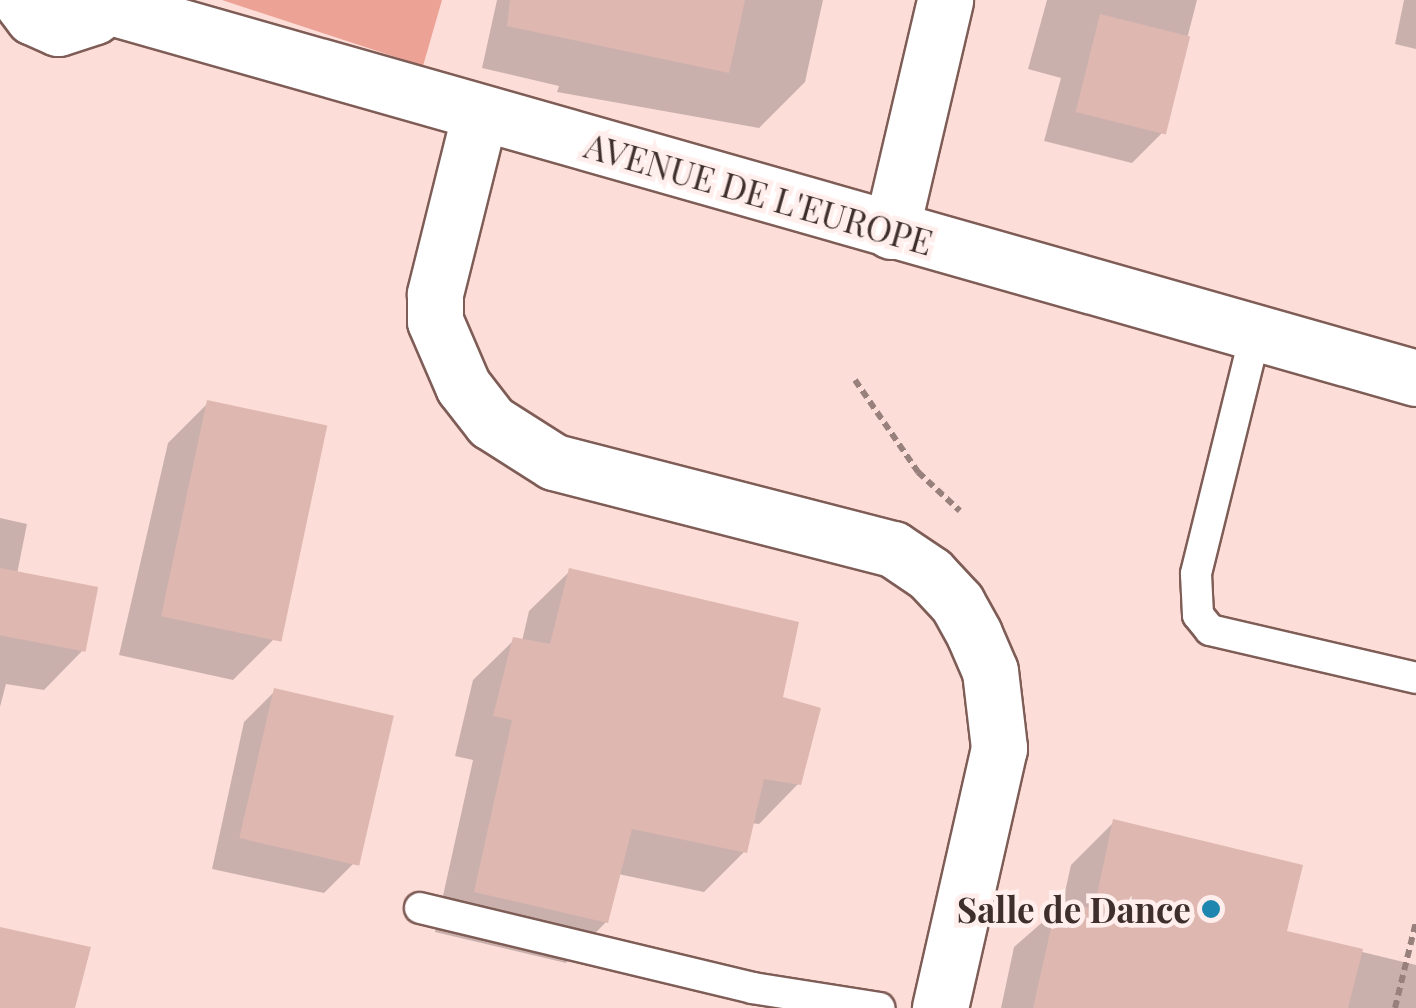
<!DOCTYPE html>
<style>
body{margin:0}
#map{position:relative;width:1416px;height:1008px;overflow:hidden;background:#fdddd7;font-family:"Playfair Display",serif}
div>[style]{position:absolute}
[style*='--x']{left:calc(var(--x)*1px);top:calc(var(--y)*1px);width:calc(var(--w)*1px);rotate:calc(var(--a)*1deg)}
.green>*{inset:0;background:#eda296}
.shadow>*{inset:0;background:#0003}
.building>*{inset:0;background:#deb7b1;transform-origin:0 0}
.path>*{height:6px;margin-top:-3px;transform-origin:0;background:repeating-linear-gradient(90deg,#98817d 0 8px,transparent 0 13px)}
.roads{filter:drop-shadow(2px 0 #7f5d57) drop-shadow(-2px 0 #7f5d57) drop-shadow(0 2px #7f5d57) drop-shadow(0 -2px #7f5d57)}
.service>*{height:30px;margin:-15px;padding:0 15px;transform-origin:15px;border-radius:15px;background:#fff}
.minor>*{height:55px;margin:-27.5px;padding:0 27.5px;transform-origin:27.5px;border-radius:27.5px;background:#fff}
.dots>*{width:28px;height:28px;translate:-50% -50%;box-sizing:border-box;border:5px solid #ffeeeb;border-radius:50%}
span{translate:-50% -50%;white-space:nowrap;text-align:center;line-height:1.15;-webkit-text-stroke:9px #ffeeeb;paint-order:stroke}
.street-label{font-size:35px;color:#3e2f2c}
.poi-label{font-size:35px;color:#3e2f2c;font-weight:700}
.right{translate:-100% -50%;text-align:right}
</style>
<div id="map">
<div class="green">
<i style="clip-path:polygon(222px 0,442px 0,423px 66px)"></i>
</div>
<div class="shadow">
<i style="clip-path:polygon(497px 0,823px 0,805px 82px,759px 128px,557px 92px,559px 86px,482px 68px)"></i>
<i style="clip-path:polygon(1047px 0,1197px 0,1163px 132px,1132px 163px,1044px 141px,1061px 78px,1028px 69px)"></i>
<i style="clip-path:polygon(1404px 0,1416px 0,1416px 49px,1395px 44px)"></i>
<i style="clip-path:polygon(208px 403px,274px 639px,233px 680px,119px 655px,168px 443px)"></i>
<i style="clip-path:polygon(0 518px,27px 524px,17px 574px,84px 649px,44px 690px,6px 684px,0 707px)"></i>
<i style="clip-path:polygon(570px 571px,780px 699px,799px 783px,759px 824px,751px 823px,744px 852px,704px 892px,618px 874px,606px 922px,566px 963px,435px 932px,473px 760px,455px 756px,473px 680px,514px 640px,522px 641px,529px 611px)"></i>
<i style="clip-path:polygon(275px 691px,355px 862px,324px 893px,212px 869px,244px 722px)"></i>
<i style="clip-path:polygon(1114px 822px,1284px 933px,1416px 965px,1416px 1008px,1001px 1008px,1014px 947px,1062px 905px,1071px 865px)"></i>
</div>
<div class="building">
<i style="clip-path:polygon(510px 0,745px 0,729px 73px,507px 26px)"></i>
<i style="left:1100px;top:14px;width:93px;height:101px;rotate:14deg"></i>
<i style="left:207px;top:400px;width:123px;height:221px;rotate:12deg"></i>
<i style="left:0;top:568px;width:100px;height:66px;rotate:11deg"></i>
<i style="clip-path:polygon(569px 568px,799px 622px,783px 697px,821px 708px,801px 785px,764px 779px,747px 853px,632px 829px,608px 923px,474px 892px,512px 720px,493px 716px,513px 637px,550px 644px)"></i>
<i style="left:274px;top:688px;width:123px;height:154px;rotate:13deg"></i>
<i style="clip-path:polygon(1113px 819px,1303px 865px,1287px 931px,1363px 949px,1348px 1008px,1033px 1008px,1057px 901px,1094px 909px)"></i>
<i style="clip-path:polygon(0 927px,91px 947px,75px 1008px,0 1008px)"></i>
</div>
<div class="path">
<i style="--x:855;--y:380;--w:112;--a:55.6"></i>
<i style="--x:918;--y:472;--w:57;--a:42.9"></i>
<i style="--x:1395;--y:1008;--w:89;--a:-76.3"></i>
</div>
<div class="roads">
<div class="service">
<i style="--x:1255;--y:335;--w:246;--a:103.9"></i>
<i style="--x:1196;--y:574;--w:41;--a:87.2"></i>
<i style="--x:1198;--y:615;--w:19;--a:51"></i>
<i style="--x:1210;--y:630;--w:212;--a:13.1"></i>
<i style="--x:420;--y:908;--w:342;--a:13.5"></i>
<i style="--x:752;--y:988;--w:129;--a:8.9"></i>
</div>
<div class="minor">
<i style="--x:20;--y:0;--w:21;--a:53"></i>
<i style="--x:33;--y:17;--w:27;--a:24"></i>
<i style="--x:58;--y:28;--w:38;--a:-18"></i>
<i style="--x:94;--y:16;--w:20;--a:-53"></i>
<i style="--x:104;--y:5;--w:1364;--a:15.87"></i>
<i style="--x:480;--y:113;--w:187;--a:104"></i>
<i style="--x:435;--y:294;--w:27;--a:90"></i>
<i style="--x:435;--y:321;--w:71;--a:66.7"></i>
<i style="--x:463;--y:386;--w:46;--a:52.1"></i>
<i style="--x:491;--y:422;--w:75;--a:32.4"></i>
<i style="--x:554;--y:462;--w:350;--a:14.4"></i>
<i style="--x:893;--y:549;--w:45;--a:34"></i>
<i style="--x:930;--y:574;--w:40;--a:47"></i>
<i style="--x:957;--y:603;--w:35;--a:61"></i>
<i style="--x:974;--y:634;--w:40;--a:66.6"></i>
<i style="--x:990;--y:671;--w:78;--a:83.3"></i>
<i style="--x:999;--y:748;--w:267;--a:102.8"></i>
<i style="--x:891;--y:231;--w:237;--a:-76.8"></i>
</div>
</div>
<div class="dots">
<i style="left:1211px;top:909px;background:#1f86af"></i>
</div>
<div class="street-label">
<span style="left:759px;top:193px;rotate:16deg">AVENUE DE L'EUROPE</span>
</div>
<div class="poi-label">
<span class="right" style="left:1191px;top:909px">Salle de Dance</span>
</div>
</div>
